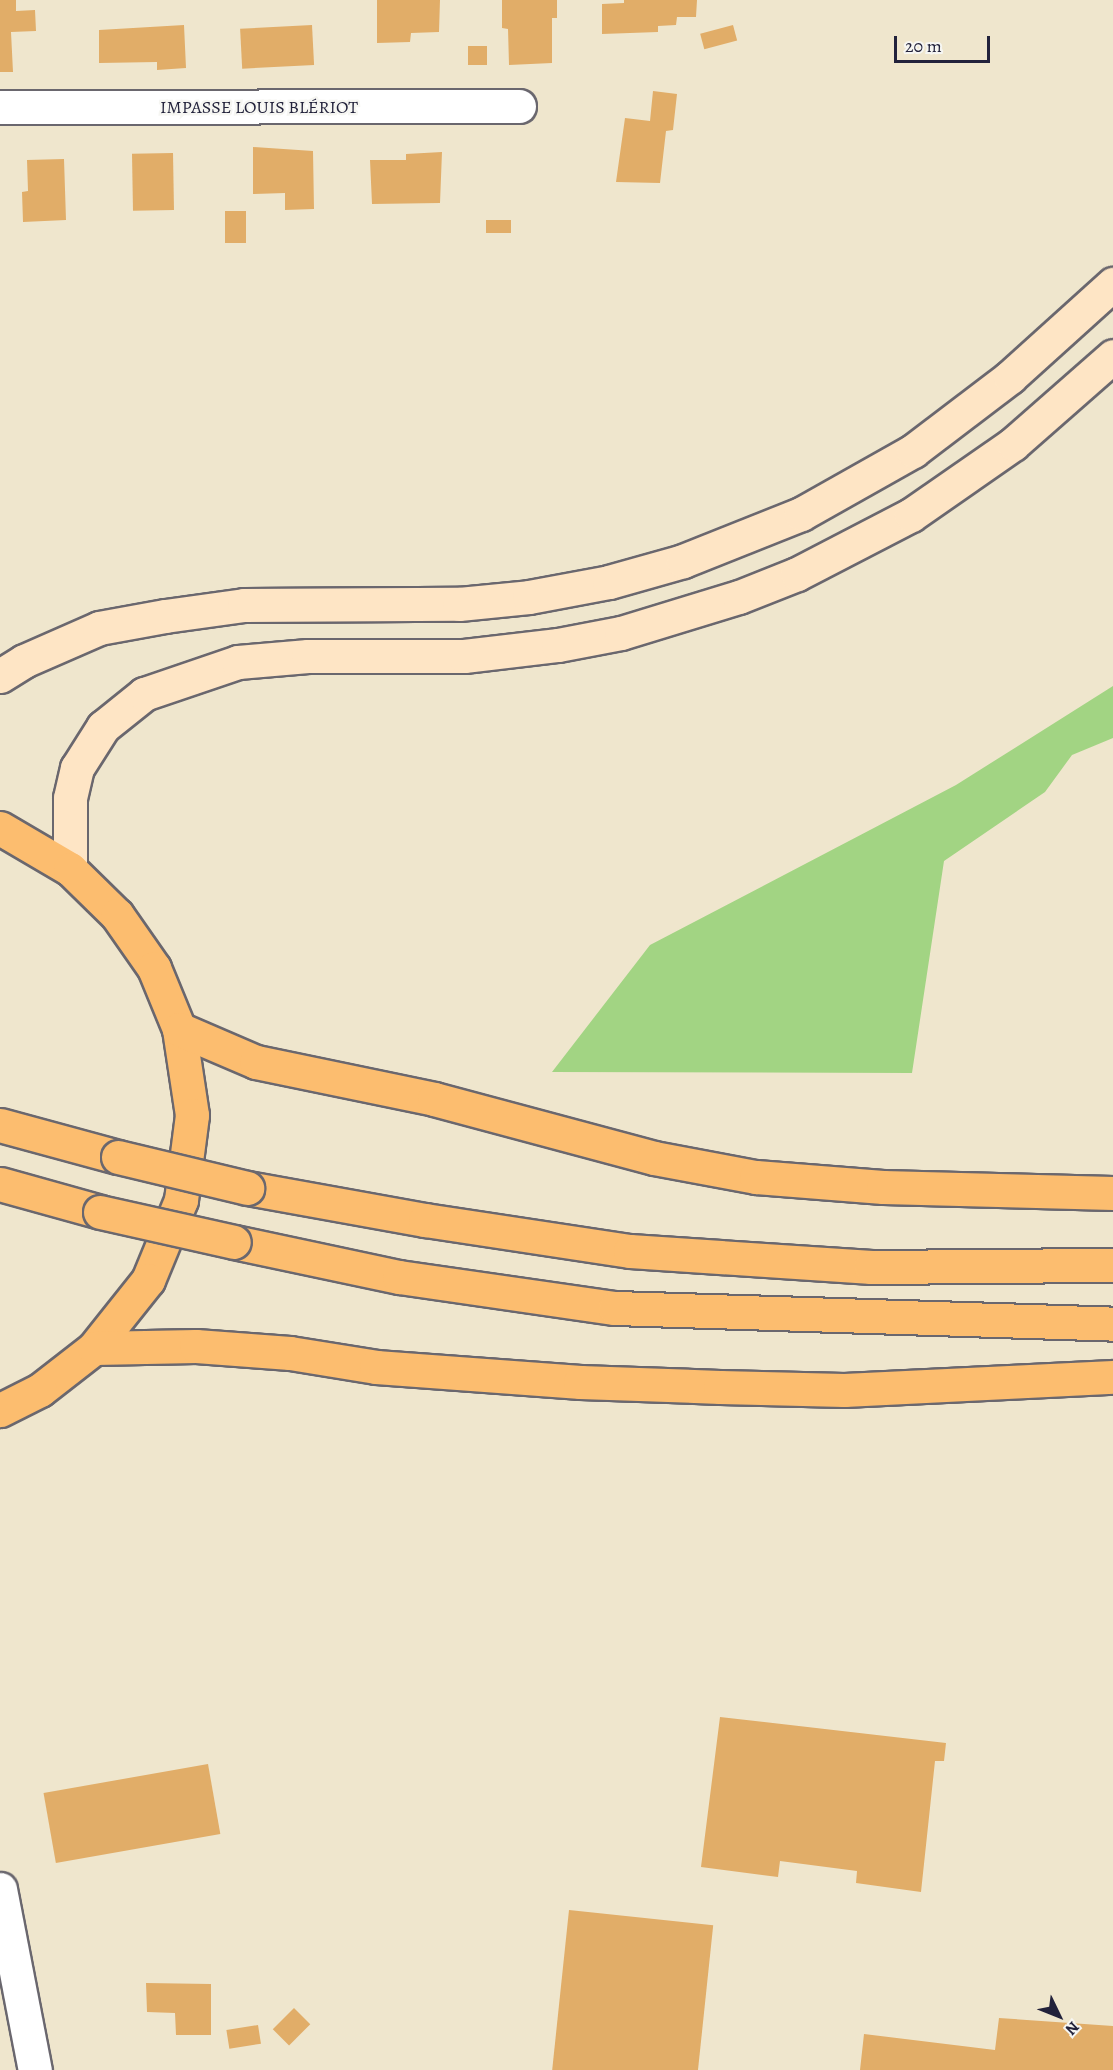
<!DOCTYPE html>
<meta charset="utf-8">
<style>
body{margin:0}
#map{position:relative;width:1113px;height:2070px;overflow:hidden;background:#efe6cd;font-family:Alegreya,serif}
div>[style]{position:absolute}
[style*='--x']{left:calc(var(--x)*1px);top:calc(var(--y)*1px);width:calc(var(--w)*1px);rotate:calc(var(--a)*1deg)}
.green>*{inset:0;background:#a2d483}
.building>*{inset:0;background:#e1ad68;transform-origin:0 0}
.roads{filter:drop-shadow(2px 0 #6a676e) drop-shadow(-2px 0 #6a676e) drop-shadow(0 2px #6a676e) drop-shadow(0 -2px #6a676e)}
.minor>*{height:33px;margin:-16.5px;padding:0 16.5px;transform-origin:16.5px;border-radius:16.5px;background:#fff}
.secondary>*{height:33px;margin:-16.5px;padding:0 16.5px;transform-origin:16.5px;border-radius:16.5px;background:#fee5c5}
.primary>*{height:33px;margin:-16.5px;padding:0 16.5px;transform-origin:16.5px;border-radius:16.5px;background:#fcbd6f}
.trunk>*{height:33px;margin:-16.5px;padding:0 16.5px;transform-origin:16.5px;border-radius:16.5px;background:#fcbd6f}
.bridges{filter:drop-shadow(2px 0 #6a676e) drop-shadow(-2px 0 #6a676e) drop-shadow(0 2px #6a676e) drop-shadow(0 -2px #6a676e)}
.trunk-bridge>*{height:33px;margin:-16.5px;padding:0 16.5px;transform-origin:16.5px;border-radius:16.5px;background:#fcbd6f}
span{translate:-50% -50%;white-space:nowrap;text-align:center;line-height:1.15;-webkit-text-stroke:4.5px #f6f6f2;paint-order:stroke}
.street-label{font-size:18px;color:#22223b}
.north{position:absolute;left:1029px;top:1986px;width:60px;height:60px;-webkit-text-stroke:4px #f6f6f2;paint-order:stroke;rotate:133deg;font-size:16px;font-weight:700;line-height:24px;text-align:center;color:#22223b}
.north::after{content:'';display:block;margin:auto;width:21px;height:27px;background:#22223b;clip-path:polygon(50% 0,100% 100%,50% 72%,0 100%)}
.scale{position:absolute;left:894px;top:36px;width:96px;height:27px;box-sizing:border-box;border:3px solid #22223b;border-top:0;padding-left:8px;font-size:18px;line-height:21px;white-space:nowrap;color:#22223b;-webkit-text-stroke:4px #f6f6f2;paint-order:stroke}
</style>
<div id="map">
<div class="green">
<i style="clip-path:polygon(1113px 686px,1113px 738px,1072px 755px,1045px 792px,944px 861px,912px 1073px,552px 1072px,650px 945px,956px 785px)"></i>
</div>
<div class="building">
<i style="clip-path:polygon(0 0,16px 0,16px 11px,35px 10px,36px 31px,11px 32px,13px 72px,0 72px)"></i>
<i style="clip-path:polygon(377px 0,440px 0,439px 32px,411px 33px,410px 42px,377px 43px)"></i>
<i style="clip-path:polygon(502px 0,557px 0,557px 18px,552px 18px,552px 63px,509px 65px,508px 29px,502px 28px)"></i>
<i style="clip-path:polygon(624px 0,697px 0,696px 17px,677px 17px,676px 25px,658px 26px,658px 32px,602px 34px,602px 4px,624px 3px)"></i>
<i style="clip-path:polygon(184px 25px,186px 68px,157px 70px,157px 62px,99px 63px,99px 30px)"></i>
<i style="left:312px;top:25px;width:40px;height:72px;rotate:87deg"></i>
<i style="left:733px;top:25px;width:16px;height:34px;rotate:75deg"></i>
<i style="left:487px;top:46px;width:19px;height:19px;rotate:90deg"></i>
<i style="clip-path:polygon(653px 91px,677px 94px,673px 130px,666px 131px,660px 183px,616px 182px,625px 118px,650px 121px)"></i>
<i style="clip-path:polygon(253px 147px,313px 151px,314px 209px,285px 210px,285px 193px,253px 194px)"></i>
<i style="clip-path:polygon(442px 152px,440px 203px,372px 204px,370px 160px,406px 160px,406px 154px)"></i>
<i style="left:173px;top:153px;width:57px;height:41px;rotate:89deg"></i>
<i style="clip-path:polygon(64px 159px,66px 220px,23px 222px,22px 192px,28px 191px,27px 160px)"></i>
<i style="left:225px;top:211px;width:21px;height:32px"></i>
<i style="left:486px;top:220px;width:25px;height:13px"></i>
<i style="clip-path:polygon(720px 1717px,946px 1743px,944px 1761px,935px 1761px,921px 1892px,856px 1883px,857px 1871px,780px 1861px,778px 1877px,701px 1867px)"></i>
<i style="left:208px;top:1764px;width:71px;height:167px;rotate:80deg"></i>
<i style="left:569px;top:1910px;width:145px;height:161px;rotate:6deg"></i>
<i style="clip-path:polygon(146px 1983px,211px 1984px,211px 2035px,176px 2035px,175px 2013px,147px 2012px)"></i>
<i style="left:294px;top:2008px;width:23px;height:30px;rotate:45deg"></i>
<i style="clip-path:polygon(999px 2018px,1113px 2026px,1113px 2070px,860px 2070px,864px 2034px,995px 2050px)"></i>
<i style="left:258px;top:2025px;width:19px;height:32px;rotate:81deg"></i>
</div>
<div class="roads">
<div class="minor">
<i style="--x:0;--y:107;--w:519;--a:-0.11"></i>
<i style="--x:0;--y:1889;--w:184;--a:79.1"></i>
</div>
<div class="secondary">
<i style="--x:0;--y:676;--w:28;--a:-32"></i>
<i style="--x:24;--y:661;--w:82;--a:-23.7"></i>
<i style="--x:99;--y:628;--w:67;--a:-10.3"></i>
<i style="--x:165;--y:616;--w:80;--a:-7.9"></i>
<i style="--x:244;--y:605;--w:215;--a:-0.3"></i>
<i style="--x:459;--y:604;--w:70;--a:-5.7"></i>
<i style="--x:529;--y:597;--w:81;--a:-10.6"></i>
<i style="--x:609;--y:582;--w:77;--a:-15.8"></i>
<i style="--x:683;--y:561;--w:127;--a:-21.7"></i>
<i style="--x:801;--y:514;--w:129;--a:-29.4"></i>
<i style="--x:913;--y:451;--w:122;--a:-37.3"></i>
<i style="--x:1010;--y:377;--w:139;--a:-42.1"></i>
<i style="--x:70;--y:869;--w:71;--a:-90"></i>
<i style="--x:70;--y:798;--w:31;--a:-77"></i>
<i style="--x:77;--y:768;--w:49;--a:-57.6"></i>
<i style="--x:103;--y:727;--w:53;--a:-38.8"></i>
<i style="--x:144;--y:694;--w:99;--a:-18.8"></i>
<i style="--x:238;--y:662;--w:70;--a:-4.9"></i>
<i style="--x:308;--y:656;--w:156;--a:0"></i>
<i style="--x:464;--y:656;--w:95;--a:-6.7"></i>
<i style="--x:558;--y:645;--w:64;--a:-10.8"></i>
<i style="--x:621;--y:633;--w:123;--a:-17"></i>
<i style="--x:739;--y:597;--w:62;--a:-21.6"></i>
<i style="--x:797;--y:574;--w:128;--a:-27.4"></i>
<i style="--x:911;--y:515;--w:124;--a:-34.8"></i>
<i style="--x:1013;--y:444;--w:133;--a:-41.3"></i>
</div>
<div class="primary">
<i style="--x:0;--y:828;--w:81;--a:30.4"></i>
<i style="--x:70;--y:869;--w:66;--a:44.4"></i>
<i style="--x:117;--y:915;--w:65;--a:55.1"></i>
<i style="--x:154;--y:968;--w:66;--a:67.7"></i>
<i style="--x:179;--y:1029;--w:87;--a:81.4"></i>
<i style="--x:192;--y:1115;--w:86;--a:97.4"></i>
<i style="--x:181;--y:1200;--w:87;--a:112.4"></i>
<i style="--x:148;--y:1280;--w:87;--a:128.5"></i>
<i style="--x:94;--y:1348;--w:68;--a:142.1"></i>
<i style="--x:40;--y:1390;--w:45;--a:153.4"></i>
</div>
<div class="trunk">
<i style="--x:179;--y:1029;--w:84;--a:23.2"></i>
<i style="--x:256;--y:1062;--w:182;--a:11.7"></i>
<i style="--x:434;--y:1099;--w:228;--a:15"></i>
<i style="--x:654;--y:1158;--w:104;--a:10.6"></i>
<i style="--x:756;--y:1177;--w:127;--a:4.5"></i>
<i style="--x:883;--y:1187;--w:230;--a:1.5"></i>
<i style="--x:0;--y:1125;--w:122;--a:15.2"></i>
<i style="--x:0;--y:1184;--w:104;--a:15.6"></i>
<i style="--x:247;--y:1188;--w:181;--a:10.2"></i>
<i style="--x:425;--y:1220;--w:207;--a:8.6"></i>
<i style="--x:630;--y:1251;--w:242;--a:3.8"></i>
<i style="--x:871;--y:1267;--w:242;--a:-0.5"></i>
<i style="--x:234;--y:1242;--w:169;--a:12"></i>
<i style="--x:399;--y:1277;--w:218;--a:8.2"></i>
<i style="--x:615;--y:1308;--w:498;--a:1.8"></i>
<i style="--x:94;--y:1348;--w:102;--a:-1.1"></i>
<i style="--x:196;--y:1346;--w:94;--a:4.3"></i>
<i style="--x:290;--y:1353;--w:87;--a:9.2"></i>
<i style="--x:376;--y:1367;--w:205;--a:4.2"></i>
<i style="--x:580;--y:1382;--w:140;--a:2"></i>
<i style="--x:720;--y:1387;--w:124;--a:1.4"></i>
<i style="--x:844;--y:1390;--w:269;--a:-2.8"></i>
</div>
</div>
<div class="bridges">
<div class="trunk-bridge">
<i style="--x:118;--y:1157;--w:133;--a:13.5"></i>
<i style="--x:100;--y:1212;--w:137;--a:12.6"></i>
</div>
</div>
<div class="street-label">
<span style="left:259px;top:107px">IMPASSE LOUIS BLÉRIOT</span>
</div>
<div class="north">N</div>
<div class="scale">20 m</div>
</div>
